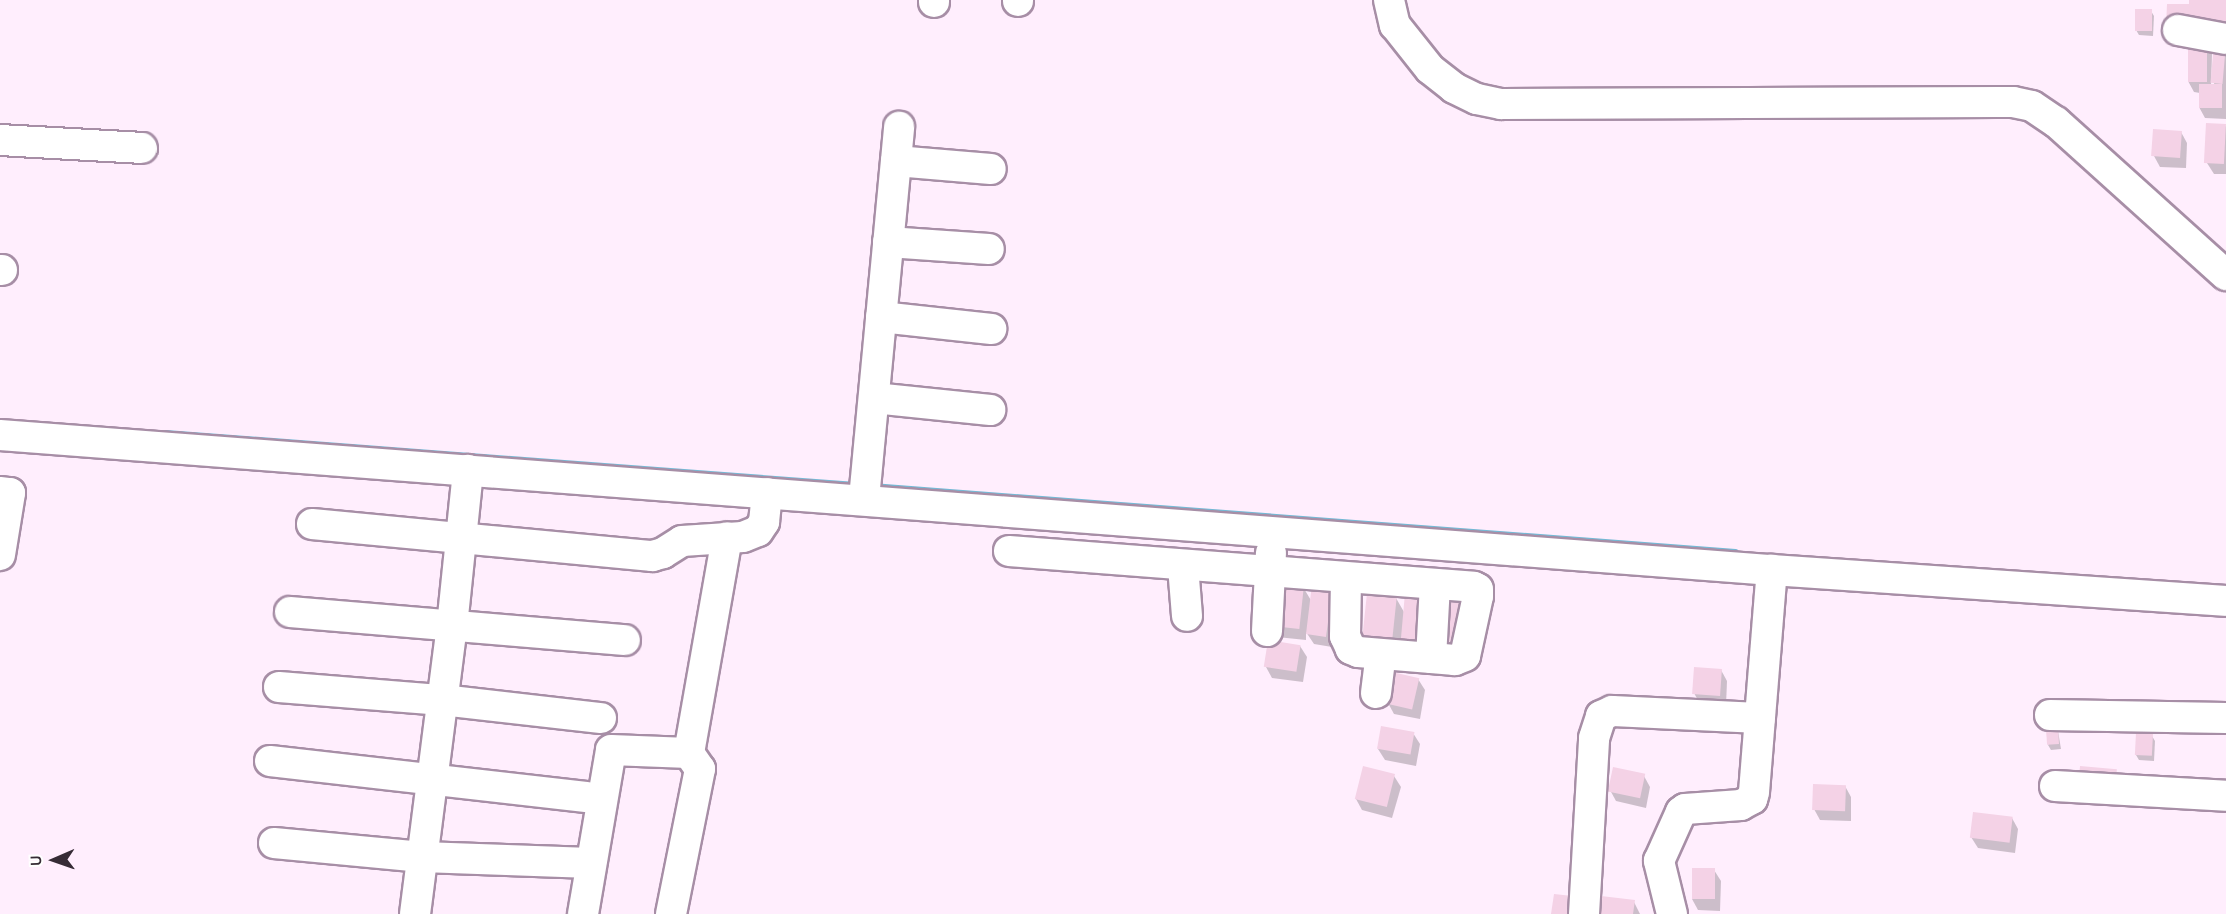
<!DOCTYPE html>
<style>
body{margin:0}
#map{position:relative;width:2226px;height:914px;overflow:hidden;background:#ffeefd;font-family:Karla,sans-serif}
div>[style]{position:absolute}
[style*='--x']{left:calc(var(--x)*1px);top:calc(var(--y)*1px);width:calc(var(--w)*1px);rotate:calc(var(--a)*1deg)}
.shadow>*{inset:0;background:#0003}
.stream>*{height:6px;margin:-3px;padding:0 3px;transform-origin:3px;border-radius:3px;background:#76b8d4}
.building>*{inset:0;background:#f4d2e6;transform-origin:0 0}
.roads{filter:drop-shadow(2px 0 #a78ea6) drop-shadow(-2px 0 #a78ea6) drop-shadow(0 2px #a78ea6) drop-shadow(0 -2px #a78ea6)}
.minor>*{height:30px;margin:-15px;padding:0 15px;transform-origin:15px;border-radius:15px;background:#fff}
span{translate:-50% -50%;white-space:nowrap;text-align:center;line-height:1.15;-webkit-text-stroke:4.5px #fff;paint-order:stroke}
.north{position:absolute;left:24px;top:830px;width:60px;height:60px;-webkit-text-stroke:4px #fff;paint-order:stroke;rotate:268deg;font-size:16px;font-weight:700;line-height:24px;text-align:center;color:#362b35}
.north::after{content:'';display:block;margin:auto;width:21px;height:27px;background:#362b35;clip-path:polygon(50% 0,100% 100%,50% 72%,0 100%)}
</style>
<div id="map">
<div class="shadow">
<i style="clip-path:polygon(evenodd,2191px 0,2226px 0,2226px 119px,2205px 118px,2199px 107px,2200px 93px,2194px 92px,2188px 81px,2188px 6px,2191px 0,2207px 44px,2216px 44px,2214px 86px,2211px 86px,2212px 54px,2207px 44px)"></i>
<i style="clip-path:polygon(2151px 11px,2154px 16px,2153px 36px,2139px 35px,2136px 30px)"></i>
<i style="clip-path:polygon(2226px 125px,2226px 174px,2214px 174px,2207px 163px)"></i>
<i style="clip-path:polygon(2181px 132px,2187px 143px,2186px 168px,2160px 167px,2154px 156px)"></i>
<i style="clip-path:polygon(1303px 587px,1312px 602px,1342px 590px,1332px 647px,1314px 644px,1306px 632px,1306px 640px,1277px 637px)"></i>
<i style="clip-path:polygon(1396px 598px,1404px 612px,1477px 614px,1370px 657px)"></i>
<i style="clip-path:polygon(1300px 646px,1307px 657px,1303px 682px,1272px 678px,1266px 667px)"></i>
<i style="clip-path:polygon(1721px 670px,1727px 681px,1726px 706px,1700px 704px,1694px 693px)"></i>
<i style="clip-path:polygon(1418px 679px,1425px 690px,1420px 719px,1394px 714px,1388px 703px)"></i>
<i style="clip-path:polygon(2058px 731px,2061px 749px,2051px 750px,2048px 745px)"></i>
<i style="clip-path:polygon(1413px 733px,1420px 744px,1416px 766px,1385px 760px,1378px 749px)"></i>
<i style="clip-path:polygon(2152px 736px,2155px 741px,2154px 761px,2139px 760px,2136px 755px)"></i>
<i style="clip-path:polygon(1394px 776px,1401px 787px,1392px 818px,1362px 810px,1356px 799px)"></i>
<i style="clip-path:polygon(1644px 776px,1650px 787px,1646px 808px,1616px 801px,1610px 790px)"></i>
<i style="clip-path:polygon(1845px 786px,1851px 797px,1851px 821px,1820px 820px,1814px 809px)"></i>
<i style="clip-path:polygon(2012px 818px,2018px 829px,2015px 853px,1978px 848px,1971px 837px)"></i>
<i style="clip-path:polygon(1714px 870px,1721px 881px,1720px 911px,1698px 910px,1692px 899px)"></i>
<i style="clip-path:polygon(1634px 902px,1640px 914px,1600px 914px)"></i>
</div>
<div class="stream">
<i style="--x:166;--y:433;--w:692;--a:4.31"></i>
<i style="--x:872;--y:486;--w:866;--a:4.37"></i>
</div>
<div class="building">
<i style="clip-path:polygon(2189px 0,2226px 0,2226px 29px,2166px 26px,2167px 4px,2189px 4px)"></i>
<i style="left:2135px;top:9px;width:17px;height:22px"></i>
<i style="left:2188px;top:41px;width:19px;height:41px"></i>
<i style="left:2214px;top:43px;width:12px;height:40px;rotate:5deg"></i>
<i style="left:2199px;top:84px;width:23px;height:24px"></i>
<i style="left:2206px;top:123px;width:20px;height:40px;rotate:3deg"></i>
<i style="left:2153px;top:129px;width:29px;height:27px;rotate:4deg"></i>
<i style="left:1274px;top:583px;width:30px;height:43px;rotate:6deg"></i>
<i style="clip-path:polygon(1312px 584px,1343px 589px,1339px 623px,1328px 622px,1326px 637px,1306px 634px)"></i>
<i style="left:1367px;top:593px;width:30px;height:53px;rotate:6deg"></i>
<i style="clip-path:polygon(1405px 593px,1431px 595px,1418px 650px,1400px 649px)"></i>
<i style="left:1439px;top:597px;width:32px;height:49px;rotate:7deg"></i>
<i style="left:1268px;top:640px;width:33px;height:27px;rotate:9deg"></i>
<i style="left:1694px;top:667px;width:28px;height:27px;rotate:4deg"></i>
<i style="left:1392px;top:672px;width:28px;height:32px;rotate:13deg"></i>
<i style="left:1381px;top:726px;width:34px;height:23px;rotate:10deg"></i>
<i style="left:2058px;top:729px;width:15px;height:12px;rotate:86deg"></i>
<i style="left:2136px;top:733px;width:17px;height:22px;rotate:3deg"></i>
<i style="left:1363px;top:766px;width:33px;height:34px;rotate:14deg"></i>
<i style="left:2080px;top:766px;width:37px;height:15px;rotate:5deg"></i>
<i style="left:1613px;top:767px;width:33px;height:25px;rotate:12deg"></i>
<i style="left:1813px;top:784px;width:33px;height:26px;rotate:2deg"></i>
<i style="left:1973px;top:812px;width:40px;height:26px;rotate:7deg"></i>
<i style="left:1692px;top:868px;width:23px;height:31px"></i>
<i style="clip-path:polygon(1554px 894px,1581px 897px,1579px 914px,1551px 914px)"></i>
<i style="clip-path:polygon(1601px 896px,1635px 900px,1633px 914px,1599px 914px)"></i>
</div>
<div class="roads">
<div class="minor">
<i style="--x:934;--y:0;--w:2;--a:90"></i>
<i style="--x:1018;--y:0;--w:1;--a:90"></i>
<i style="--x:1389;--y:0;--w:26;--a:77"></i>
<i style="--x:1395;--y:25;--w:56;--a:51.5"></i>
<i style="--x:1430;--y:69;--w:31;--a:38"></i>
<i style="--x:1454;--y:88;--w:25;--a:26"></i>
<i style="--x:1477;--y:99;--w:25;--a:12"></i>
<i style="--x:1501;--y:104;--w:512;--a:-0.22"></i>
<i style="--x:2013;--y:102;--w:19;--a:12"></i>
<i style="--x:2032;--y:106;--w:29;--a:34"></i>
<i style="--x:2056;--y:122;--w:229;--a:42"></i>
<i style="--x:2178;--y:30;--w:49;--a:10.6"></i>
<i style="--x:0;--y:140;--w:142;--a:3.2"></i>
<i style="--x:896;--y:161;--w:95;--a:4.8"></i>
<i style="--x:888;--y:242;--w:101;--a:4"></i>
<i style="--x:0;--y:270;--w:2;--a:0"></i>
<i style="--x:881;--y:317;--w:111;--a:6.2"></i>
<i style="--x:874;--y:398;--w:117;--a:5.9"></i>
<i style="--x:0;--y:435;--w:1777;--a:4.36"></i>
<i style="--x:1772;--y:570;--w:455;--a:3.9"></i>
<i style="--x:0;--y:492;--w:10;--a:6"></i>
<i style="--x:10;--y:493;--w:63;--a:99.2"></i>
<i style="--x:864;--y:499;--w:374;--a:-84.6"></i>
<i style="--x:312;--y:524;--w:342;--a:5.4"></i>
<i style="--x:652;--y:556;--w:11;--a:-15"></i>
<i style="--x:663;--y:553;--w:22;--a:-32"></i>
<i style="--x:682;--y:541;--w:61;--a:-3.8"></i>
<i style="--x:743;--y:537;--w:16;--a:-22"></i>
<i style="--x:758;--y:531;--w:11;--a:-56"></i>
<i style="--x:764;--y:522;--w:29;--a:-84"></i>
<i style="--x:1009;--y:551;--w:466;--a:4.4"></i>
<i style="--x:1474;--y:587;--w:4;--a:27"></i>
<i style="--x:1478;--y:589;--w:7;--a:90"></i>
<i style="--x:1478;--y:596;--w:61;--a:102.2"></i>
<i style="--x:1465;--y:656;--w:11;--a:158"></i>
<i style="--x:1455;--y:660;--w:97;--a:-175.3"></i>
<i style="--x:1358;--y:652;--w:8;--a:-157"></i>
<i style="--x:1351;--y:649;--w:14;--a:-115"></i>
<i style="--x:1345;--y:636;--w:58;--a:-89"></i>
<i style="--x:1183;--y:566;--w:50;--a:85.4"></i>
<i style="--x:290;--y:612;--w:336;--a:4.8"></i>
<i style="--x:1267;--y:631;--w:78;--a:-87.1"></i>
<i style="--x:1431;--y:658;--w:73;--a:-86.9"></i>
<i style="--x:279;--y:687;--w:164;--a:4.6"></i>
<i style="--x:442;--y:700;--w:160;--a:6.5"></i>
<i style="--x:1376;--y:693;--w:39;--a:-83"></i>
<i style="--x:2050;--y:715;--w:176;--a:1"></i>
<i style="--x:270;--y:761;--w:318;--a:6.5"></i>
<i style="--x:2055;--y:786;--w:171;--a:3.3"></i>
<i style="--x:274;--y:843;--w:149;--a:5.4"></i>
<i style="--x:422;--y:857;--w:169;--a:2"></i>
<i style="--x:415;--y:914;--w:290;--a:-82.7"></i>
<i style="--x:452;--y:626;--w:157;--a:-84.1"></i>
<i style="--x:583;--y:914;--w:166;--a:-80.3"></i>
<i style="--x:611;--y:750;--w:78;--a:2.2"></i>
<i style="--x:671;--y:914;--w:148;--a:-78.7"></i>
<i style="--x:700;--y:769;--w:19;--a:-125"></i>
<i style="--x:689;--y:753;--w:219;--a:-80"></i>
<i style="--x:1584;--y:914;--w:176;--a:-86.7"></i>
<i style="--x:1594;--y:738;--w:23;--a:-72"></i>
<i style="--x:1601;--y:716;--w:12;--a:-24"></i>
<i style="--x:1612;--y:711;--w:148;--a:2.7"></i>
<i style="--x:1672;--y:914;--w:55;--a:-103.8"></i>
<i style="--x:1659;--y:861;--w:54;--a:-65.8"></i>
<i style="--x:1681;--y:812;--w:5;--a:-37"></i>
<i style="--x:1685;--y:809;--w:56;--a:-4.1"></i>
<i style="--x:1741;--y:805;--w:13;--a:-29"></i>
<i style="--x:1752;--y:799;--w:7;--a:-74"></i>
<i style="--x:1754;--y:792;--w:223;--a:-85.4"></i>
</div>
</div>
<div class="north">U</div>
</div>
